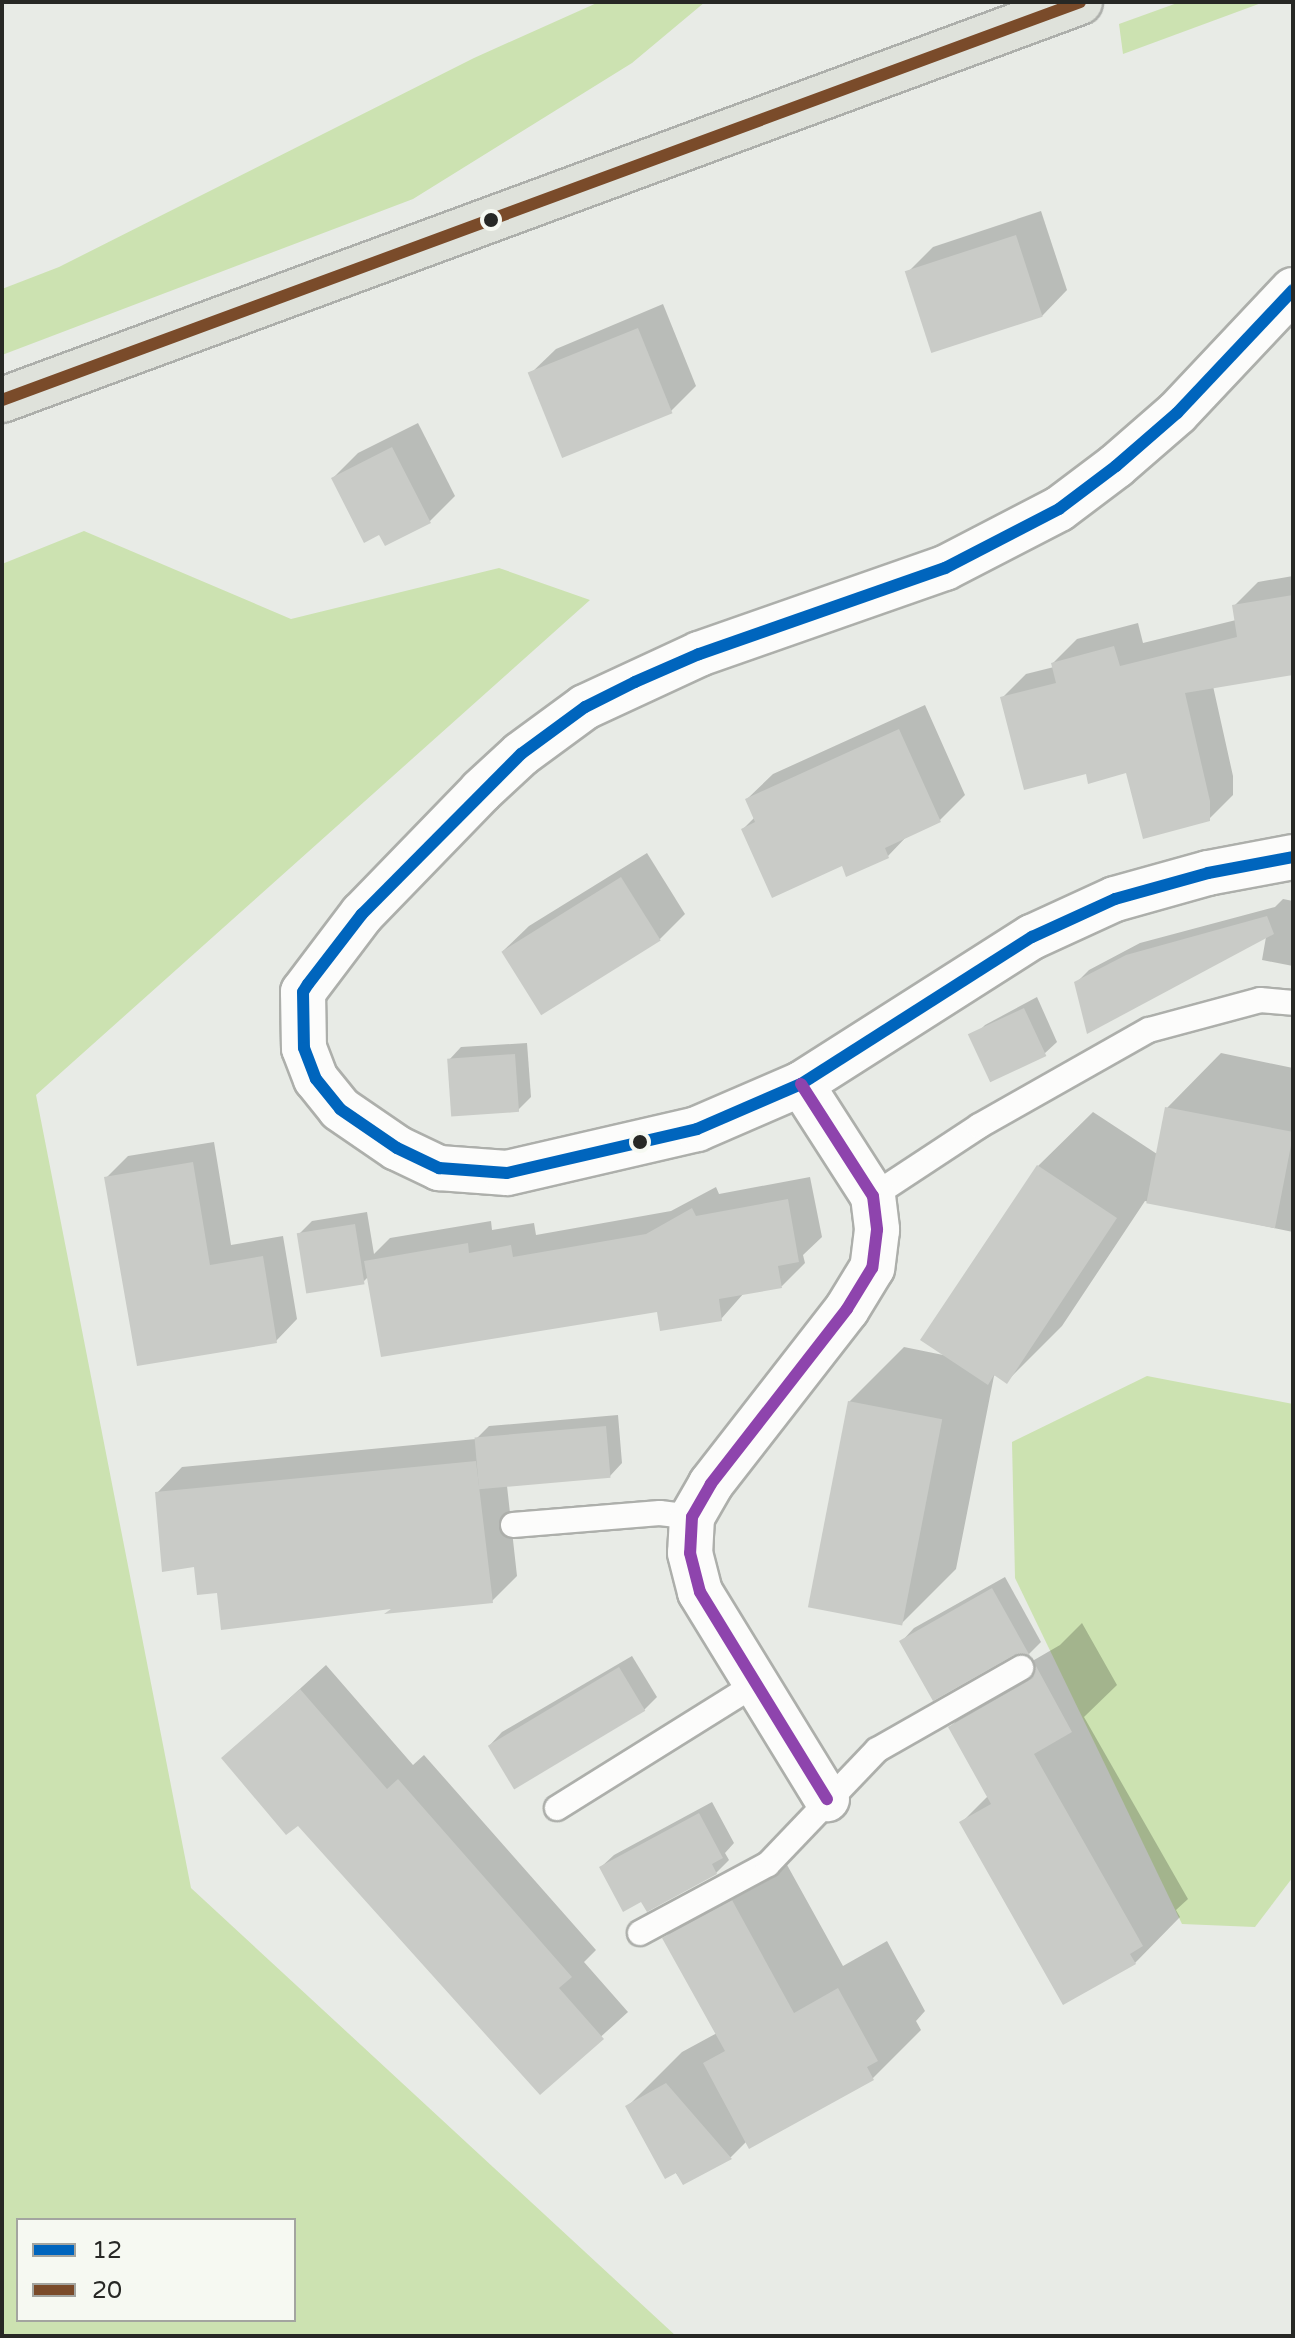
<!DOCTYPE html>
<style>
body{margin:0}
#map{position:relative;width:1295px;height:2338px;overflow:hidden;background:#e8ebe6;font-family:"Varela Round",sans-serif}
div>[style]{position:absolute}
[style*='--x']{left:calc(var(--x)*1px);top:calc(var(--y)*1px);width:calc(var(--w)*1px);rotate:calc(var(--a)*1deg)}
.green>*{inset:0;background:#cce2b1}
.shadow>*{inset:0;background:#0003}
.building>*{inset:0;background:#c9cbc7;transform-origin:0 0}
.roads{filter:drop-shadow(2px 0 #adafab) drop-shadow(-2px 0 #adafab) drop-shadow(0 2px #adafab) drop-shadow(0 -2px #adafab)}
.service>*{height:24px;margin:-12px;padding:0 12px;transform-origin:12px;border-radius:12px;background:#fcfcfb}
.minor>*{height:44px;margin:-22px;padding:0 22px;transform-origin:22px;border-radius:22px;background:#fcfcfb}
.tertiary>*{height:44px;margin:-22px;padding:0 22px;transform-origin:22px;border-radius:22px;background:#fcfcfb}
.primary>*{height:44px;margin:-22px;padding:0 22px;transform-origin:22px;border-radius:22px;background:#dfe2db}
.bus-1>*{height:12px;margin:-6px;padding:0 6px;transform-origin:6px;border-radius:6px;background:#0065bd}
.bus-2>*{height:12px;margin:-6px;padding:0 6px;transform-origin:6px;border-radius:6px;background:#7a4b2a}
.bus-3>*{height:12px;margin:-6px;padding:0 6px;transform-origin:6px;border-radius:6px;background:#8e44ad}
.dots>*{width:22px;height:22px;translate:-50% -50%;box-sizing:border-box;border:4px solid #f6f9f2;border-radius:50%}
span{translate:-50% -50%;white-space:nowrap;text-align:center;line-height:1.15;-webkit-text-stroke:8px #f6f9f2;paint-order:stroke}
.frame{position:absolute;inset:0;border:4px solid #272825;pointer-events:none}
.legend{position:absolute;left:16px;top:2218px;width:280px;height:104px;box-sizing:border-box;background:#f6f9f2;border:2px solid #a3a5a0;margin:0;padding:10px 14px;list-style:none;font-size:24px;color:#272825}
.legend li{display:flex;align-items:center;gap:16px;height:40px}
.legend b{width:40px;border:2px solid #a3a5a0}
</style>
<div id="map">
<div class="green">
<i style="clip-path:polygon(599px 2px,705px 2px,632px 63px,413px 199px,2px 355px,2px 289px,59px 267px,474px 58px)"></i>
<i style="clip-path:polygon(1180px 2px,1264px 2px,1123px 54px,1119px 24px)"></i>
<i style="clip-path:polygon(evenodd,84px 531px,291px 619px,499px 568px,590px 600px,36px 1095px,191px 1888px,676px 2336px,2px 2336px,2px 564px,84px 531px,18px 2220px,294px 2220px,294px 2320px,18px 2320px,18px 2220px)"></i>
<i style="clip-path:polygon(1147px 1376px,1293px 1404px,1293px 1877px,1255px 1927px,1182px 1924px,1015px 1578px,1012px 1442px)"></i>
</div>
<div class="shadow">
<i style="clip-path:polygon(1041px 211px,1067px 290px,1042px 316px,907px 273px,933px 247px)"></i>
<i style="clip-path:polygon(663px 304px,696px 386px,671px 411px,530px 374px,556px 349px)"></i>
<i style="clip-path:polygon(418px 423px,455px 496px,429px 522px,333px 478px,358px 453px)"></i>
<i style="clip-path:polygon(1293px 576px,1293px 673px,1213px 686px,1233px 776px,1233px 795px,1209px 819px,1128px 771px,1087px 772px,1002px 698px,1026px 674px,1054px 667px,1053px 663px,1077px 639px,1138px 623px,1143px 643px,1236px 620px,1234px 606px,1258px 582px)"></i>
<i style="clip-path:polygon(925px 705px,965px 795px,940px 820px,909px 834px,888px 856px,843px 863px,743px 829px,755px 817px,747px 799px,773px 774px)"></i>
<i style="clip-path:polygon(647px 853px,685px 914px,660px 939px,541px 1012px,503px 951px,529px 926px)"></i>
<i style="clip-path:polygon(1283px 899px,1293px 901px,1293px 966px,1262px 960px,1266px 937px,1076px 983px,1089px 970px,1140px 943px,1275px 907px)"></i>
<i style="clip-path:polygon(1037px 997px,1057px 1042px,1044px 1054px,972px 1038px,985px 1025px)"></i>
<i style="clip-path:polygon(527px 1043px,531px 1097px,518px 1110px,449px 1060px,461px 1047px)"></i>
<i style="clip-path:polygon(1221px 1053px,1293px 1068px,1293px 1232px,1145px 1201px,1062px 1326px,1007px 1381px,996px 1374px,994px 1376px,956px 1569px,901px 1624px,849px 1402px,904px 1347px,948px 1356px,1038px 1166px,1093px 1112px,1157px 1154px,1167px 1108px)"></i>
<i style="clip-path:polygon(214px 1142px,231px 1245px,283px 1236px,297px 1319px,276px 1341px,106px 1178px,128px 1156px)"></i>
<i style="clip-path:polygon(810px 1177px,822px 1237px,803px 1255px,805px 1263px,782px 1286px,744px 1293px,721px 1319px,369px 1276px,363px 1282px,299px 1234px,312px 1221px,367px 1212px,374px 1254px,390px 1238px,491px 1221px,492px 1230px,534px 1223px,536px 1235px,671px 1211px,716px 1187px,719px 1194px)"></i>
<i style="clip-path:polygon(618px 1415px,622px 1463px,610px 1476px,507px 1486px,517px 1576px,492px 1601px,395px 1606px,219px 1591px,196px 1565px,157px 1493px,182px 1467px,476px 1439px,489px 1426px)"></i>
<i style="clip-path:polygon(1005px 1577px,1041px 1642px,1029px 1654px,902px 1641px,914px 1628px)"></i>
<i style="clip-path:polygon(1082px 1623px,1117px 1685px,1084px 1717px,1188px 1899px,1176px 1910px,1180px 1917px,1135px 1963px,962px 1822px,988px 1796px,950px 1727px,996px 1682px,1060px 1645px)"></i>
<i style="clip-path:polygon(632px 1656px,657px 1697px,644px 1710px,490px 1745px,502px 1732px)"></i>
<i style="clip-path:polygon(326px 1665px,413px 1765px,424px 1755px,596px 1950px,584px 1962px,628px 2012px,540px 2092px,298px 1823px,224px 1758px)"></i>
<i style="clip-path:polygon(712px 1802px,734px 1843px,725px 1853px,729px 1860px,716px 1873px,642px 1899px,601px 1867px,614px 1855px)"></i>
<i style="clip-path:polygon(781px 1854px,843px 1966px,887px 1941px,925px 2011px,916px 2021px,921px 2030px,873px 2078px,747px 2141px,731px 2157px,683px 2183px,628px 2106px,682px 2052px,717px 2033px,664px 1939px,712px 1890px)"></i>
</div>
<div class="building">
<i style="left:1016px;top:235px;width:86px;height:117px;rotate:72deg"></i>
<i style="left:638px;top:328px;width:92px;height:119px;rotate:68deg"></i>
<i style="clip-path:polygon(392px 447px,431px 523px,385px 546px,379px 535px,364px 543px,331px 478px)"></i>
<i style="clip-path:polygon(1293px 595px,1293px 675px,1185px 693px,1210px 801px,1210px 821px,1143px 839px,1126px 773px,1088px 784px,1086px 774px,1024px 790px,1000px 697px,1056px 683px,1051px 663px,1114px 646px,1120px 666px,1237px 637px,1232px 605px)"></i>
<i style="clip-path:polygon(899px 729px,941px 822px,885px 848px,889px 858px,846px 877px,842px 866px,772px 898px,741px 829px,755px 822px,745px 799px)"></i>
<i style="left:621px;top:877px;width:75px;height:141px;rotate:58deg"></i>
<i style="clip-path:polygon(1267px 916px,1274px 934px,1087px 1034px,1074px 982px,1126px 955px)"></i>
<i style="left:1024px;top:1008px;width:53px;height:62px;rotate:65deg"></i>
<i style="left:515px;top:1054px;width:58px;height:68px;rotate:86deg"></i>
<i style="left:1165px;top:1107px;width:131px;height:98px;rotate:11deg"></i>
<i style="clip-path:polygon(193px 1162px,210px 1265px,263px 1256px,277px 1343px,137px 1366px,104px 1177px)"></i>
<i style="clip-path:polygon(1037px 1165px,1117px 1218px,1007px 1384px,994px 1375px,988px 1385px,920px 1340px)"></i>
<i style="clip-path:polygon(788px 1199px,799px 1262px,778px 1266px,782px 1288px,719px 1299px,722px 1321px,660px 1331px,657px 1312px,381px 1357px,364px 1261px,468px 1243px,469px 1253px,511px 1245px,513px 1257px,646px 1234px,692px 1208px,696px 1216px)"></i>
<i style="left:355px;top:1224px;width:61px;height:59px;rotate:81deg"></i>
<i style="left:848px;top:1401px;width:96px;height:210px;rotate:11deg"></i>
<i style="left:606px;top:1426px;width:52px;height:132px;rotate:85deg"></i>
<i style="clip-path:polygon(476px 1461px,493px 1603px,384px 1614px,391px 1609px,221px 1630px,217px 1593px,197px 1595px,194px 1567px,162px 1572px,155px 1492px)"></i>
<i style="clip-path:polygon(992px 1588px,1030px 1656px,1014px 1655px,933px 1701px,899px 1641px)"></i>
<i style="clip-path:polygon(1036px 1666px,1072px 1732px,1034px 1754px,1143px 1946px,1130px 1954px,1136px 1964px,1063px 2005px,959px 1822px,991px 1804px,948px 1727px,1028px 1681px)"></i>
<i style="left:619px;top:1667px;width:51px;height:153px;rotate:59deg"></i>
<i style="clip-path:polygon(300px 1689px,387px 1789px,398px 1779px,572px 1977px,559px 1988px,604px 2039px,540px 2095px,298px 1826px,286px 1835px,221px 1758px)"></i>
<i style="clip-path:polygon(699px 1813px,723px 1858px,712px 1864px,717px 1874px,647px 1912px,641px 1902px,623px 1912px,599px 1867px)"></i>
<i style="clip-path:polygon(732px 1900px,794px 2013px,838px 1988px,878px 2061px,867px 2067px,874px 2080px,749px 2149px,703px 2063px,725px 2051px,662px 1938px)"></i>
<i style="clip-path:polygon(666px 2083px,732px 2159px,683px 2185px,676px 2173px,665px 2179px,625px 2106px)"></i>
</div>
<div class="roads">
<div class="service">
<i style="--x:873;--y:1196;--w:127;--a:-33.4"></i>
<i style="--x:979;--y:1126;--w:195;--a:-29.5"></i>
<i style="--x:1149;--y:1030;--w:115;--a:-15.1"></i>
<i style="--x:1260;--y:1000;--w:33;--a:5"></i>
<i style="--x:513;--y:1525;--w:147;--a:-4.7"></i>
<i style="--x:660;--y:1513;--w:32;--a:7"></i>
<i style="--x:557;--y:1808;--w:236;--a:-32"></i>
<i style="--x:640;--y:1933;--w:145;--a:-28.3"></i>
<i style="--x:768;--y:1864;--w:158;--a:-46.3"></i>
<i style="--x:877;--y:1750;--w:166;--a:-29.7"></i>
</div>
<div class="minor">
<i style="--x:303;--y:992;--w:56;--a:89"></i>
<i style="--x:304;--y:1048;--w:33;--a:69"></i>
<i style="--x:316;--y:1079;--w:38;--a:51"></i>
<i style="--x:340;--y:1109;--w:69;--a:34.4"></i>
<i style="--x:397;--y:1148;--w:47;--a:25.5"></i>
<i style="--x:439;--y:1168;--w:68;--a:4.2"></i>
<i style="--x:507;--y:1173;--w:195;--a:-13"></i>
<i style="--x:697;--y:1129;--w:113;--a:-23.4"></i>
<i style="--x:801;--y:1084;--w:274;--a:-32.5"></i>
<i style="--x:1032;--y:937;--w:91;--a:-24.6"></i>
<i style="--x:1115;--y:899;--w:97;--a:-15.6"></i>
<i style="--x:1208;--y:873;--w:86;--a:-10.7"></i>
<i style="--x:801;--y:1084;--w:133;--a:57.3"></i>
<i style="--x:873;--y:1196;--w:34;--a:83"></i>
<i style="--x:877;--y:1230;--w:38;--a:97"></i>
<i style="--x:872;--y:1268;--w:48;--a:121.4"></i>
<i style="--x:847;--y:1309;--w:222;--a:127.9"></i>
<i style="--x:711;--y:1484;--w:38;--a:120"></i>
<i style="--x:692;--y:1517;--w:36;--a:93"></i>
<i style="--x:690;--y:1553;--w:40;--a:75.6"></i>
<i style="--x:700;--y:1592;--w:243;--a:58.5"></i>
</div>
<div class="tertiary">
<i style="--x:303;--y:992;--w:98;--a:-52.9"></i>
<i style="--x:362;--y:914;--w:171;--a:-45.9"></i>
<i style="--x:481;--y:791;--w:54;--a:-42.8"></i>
<i style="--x:521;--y:754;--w:79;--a:-36.3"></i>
<i style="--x:585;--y:707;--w:126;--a:-24.9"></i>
<i style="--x:699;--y:654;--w:261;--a:-19.3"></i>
<i style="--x:945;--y:568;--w:128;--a:-27.4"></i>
<i style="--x:1059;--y:509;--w:71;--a:-37"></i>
<i style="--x:1116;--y:466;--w:81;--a:-41"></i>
<i style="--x:1177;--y:413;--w:169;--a:-46.7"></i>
</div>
<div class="primary">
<i style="--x:2;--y:400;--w:1149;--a:-20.26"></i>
</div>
</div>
<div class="bus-1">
<i style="--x:1293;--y:290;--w:169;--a:133.3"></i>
<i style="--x:1177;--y:413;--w:81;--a:139"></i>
<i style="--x:1116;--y:466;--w:71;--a:143"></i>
<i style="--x:1059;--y:509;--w:128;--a:152.6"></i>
<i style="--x:945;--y:568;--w:261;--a:160.7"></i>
<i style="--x:699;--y:654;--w:70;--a:156.4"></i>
<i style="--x:635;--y:682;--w:56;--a:153.4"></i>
<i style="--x:585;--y:707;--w:79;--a:143.7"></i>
<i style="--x:521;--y:754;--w:226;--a:134.8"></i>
<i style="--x:362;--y:914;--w:88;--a:127.6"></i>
<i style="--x:308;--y:984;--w:9;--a:122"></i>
<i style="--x:303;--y:992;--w:56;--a:89"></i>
<i style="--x:304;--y:1048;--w:33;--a:69"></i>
<i style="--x:316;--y:1079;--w:38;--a:51"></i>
<i style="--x:340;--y:1109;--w:69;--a:34.4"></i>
<i style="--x:397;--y:1148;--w:47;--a:25.5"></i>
<i style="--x:439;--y:1168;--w:68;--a:4.2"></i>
<i style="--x:507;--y:1173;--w:195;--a:-13"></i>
<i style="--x:697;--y:1129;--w:113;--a:-23.4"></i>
<i style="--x:801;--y:1084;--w:274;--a:-32.5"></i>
<i style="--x:1032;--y:937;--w:91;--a:-24.6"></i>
<i style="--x:1115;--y:899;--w:97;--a:-15.6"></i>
<i style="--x:1208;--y:873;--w:86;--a:-10.7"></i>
</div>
<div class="bus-2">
<i style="--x:2;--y:400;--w:1149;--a:-20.26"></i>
</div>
<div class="bus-3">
<i style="--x:801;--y:1084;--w:133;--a:57.3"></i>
<i style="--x:873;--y:1196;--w:34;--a:83"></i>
<i style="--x:877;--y:1230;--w:38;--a:97"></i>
<i style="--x:872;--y:1268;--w:48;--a:121.4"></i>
<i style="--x:847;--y:1309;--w:222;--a:127.9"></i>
<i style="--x:711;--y:1484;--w:38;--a:120"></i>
<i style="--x:692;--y:1517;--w:36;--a:93"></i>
<i style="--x:690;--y:1553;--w:40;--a:75.6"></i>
<i style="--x:700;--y:1592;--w:243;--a:58.5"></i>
</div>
<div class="dots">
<i style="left:491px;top:220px;background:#272825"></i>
<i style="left:640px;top:1142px;background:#272825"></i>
</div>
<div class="frame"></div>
<ul class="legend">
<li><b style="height:10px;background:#0065bd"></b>12</li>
<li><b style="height:10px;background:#7a4b2a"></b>20</li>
</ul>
</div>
